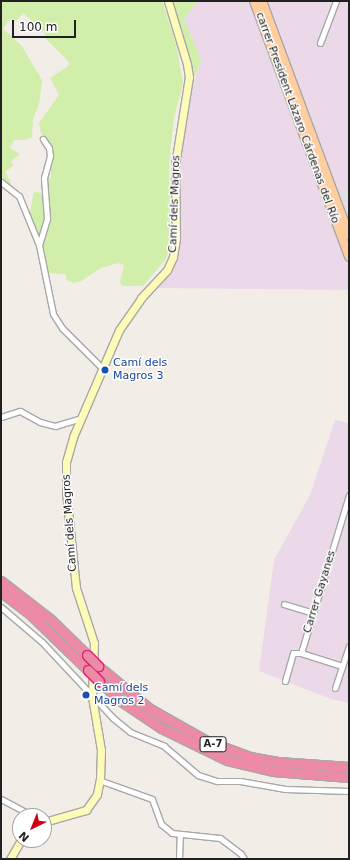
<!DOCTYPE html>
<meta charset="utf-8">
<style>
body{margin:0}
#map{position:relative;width:350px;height:860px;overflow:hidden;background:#f2ede7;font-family:"DejaVu Sans",sans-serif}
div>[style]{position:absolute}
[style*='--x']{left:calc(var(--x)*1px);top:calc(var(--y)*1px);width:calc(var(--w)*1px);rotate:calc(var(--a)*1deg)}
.industrial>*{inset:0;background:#ebd8e9}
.grass>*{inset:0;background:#d1eeaa}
.parking>*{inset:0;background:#e1e1e1}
.roads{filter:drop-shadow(1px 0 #a8a8a8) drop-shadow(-1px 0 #a8a8a8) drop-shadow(0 1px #a8a8a8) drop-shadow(0 -1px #a8a8a8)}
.street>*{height:5px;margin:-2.5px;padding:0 2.5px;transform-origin:2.5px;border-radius:2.5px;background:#fff}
.secondary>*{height:7px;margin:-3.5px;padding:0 3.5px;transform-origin:3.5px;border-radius:3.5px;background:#fefbb9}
.primary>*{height:8px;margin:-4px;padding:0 4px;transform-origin:4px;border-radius:4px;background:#ffcd9e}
.highway>*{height:9px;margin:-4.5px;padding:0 4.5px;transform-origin:4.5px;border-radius:4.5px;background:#ed8aa5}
.bridges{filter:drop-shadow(1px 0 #e71c72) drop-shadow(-1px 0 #e71c72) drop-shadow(0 1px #e71c72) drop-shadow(0 -1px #e71c72)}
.highway-bridge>*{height:9px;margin:-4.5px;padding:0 4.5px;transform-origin:4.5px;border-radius:4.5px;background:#ed8aa5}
.dots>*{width:11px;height:11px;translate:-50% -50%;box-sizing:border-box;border:2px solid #fff;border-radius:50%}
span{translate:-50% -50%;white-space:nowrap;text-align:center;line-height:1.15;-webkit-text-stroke:3px #fff;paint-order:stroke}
.shield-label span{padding:1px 3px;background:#fff;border:1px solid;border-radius:3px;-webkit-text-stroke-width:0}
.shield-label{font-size:10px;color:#212121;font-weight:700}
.street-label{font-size:11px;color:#212121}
.transit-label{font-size:11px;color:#164399}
.left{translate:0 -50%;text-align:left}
.frame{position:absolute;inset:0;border:2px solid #212121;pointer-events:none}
.north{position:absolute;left:12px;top:808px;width:40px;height:40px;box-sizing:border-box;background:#fff;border:1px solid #a6a6a6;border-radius:50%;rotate:223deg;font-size:11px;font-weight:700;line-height:16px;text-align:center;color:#212121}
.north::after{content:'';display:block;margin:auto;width:14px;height:18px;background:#d10011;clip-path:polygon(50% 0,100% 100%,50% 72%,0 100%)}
.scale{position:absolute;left:12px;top:20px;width:64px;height:18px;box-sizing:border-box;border:2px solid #212121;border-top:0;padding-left:5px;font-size:12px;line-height:14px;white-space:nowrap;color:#212121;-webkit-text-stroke:3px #fff;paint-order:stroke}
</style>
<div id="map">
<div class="industrial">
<i style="clip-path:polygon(198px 1px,349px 1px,349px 290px,156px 288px,173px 266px,179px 249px,178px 168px,187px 104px,201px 60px,184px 19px)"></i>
<i style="clip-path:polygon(335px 420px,349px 423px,349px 703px,331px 699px,259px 671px,274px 560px,310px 495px)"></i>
</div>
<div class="grass">
<i style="clip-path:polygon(1px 1px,162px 1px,176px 44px,183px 83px,174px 118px,169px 162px,170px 242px,166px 259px,143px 286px,122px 286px,120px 282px,124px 265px,118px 263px,101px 268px,81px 281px,74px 283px,66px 280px,66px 275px,63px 274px,49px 273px,29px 216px,34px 192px,43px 193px,46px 180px,51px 178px,51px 148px,41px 133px,39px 123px,59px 95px,50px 78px,68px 66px,69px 62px,46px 39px,44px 31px,23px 13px,16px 21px,10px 19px,3px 29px,21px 45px,42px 80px,39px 104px,33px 119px,32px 137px,24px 140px,14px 140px,10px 148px,20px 154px,11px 161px,13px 166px,5px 172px,11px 183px,7px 188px,1px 184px)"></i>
<i style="clip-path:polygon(171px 1px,198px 1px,184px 19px,201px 60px,195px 77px,177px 35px)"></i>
</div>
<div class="parking">
<i style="clip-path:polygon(349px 188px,349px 215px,340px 192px)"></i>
</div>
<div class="roads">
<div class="street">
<i style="--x:320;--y:43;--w:45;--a:-69.1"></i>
<i style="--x:1;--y:182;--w:23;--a:38"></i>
<i style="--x:19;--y:196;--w:53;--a:67.8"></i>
<i style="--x:39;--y:245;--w:70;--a:78.5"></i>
<i style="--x:53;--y:314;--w:17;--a:57"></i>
<i style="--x:62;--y:328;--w:57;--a:45"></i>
<i style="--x:39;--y:245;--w:28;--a:-73"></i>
<i style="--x:47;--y:218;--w:40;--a:-94.3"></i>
<i style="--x:44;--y:178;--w:23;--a:-75"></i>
<i style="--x:50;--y:156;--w:8;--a:-97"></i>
<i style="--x:49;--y:148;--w:11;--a:-124"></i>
<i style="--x:1;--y:417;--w:20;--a:-18"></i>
<i style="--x:20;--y:411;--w:23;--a:29"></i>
<i style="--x:40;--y:422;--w:16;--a:15"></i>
<i style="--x:55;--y:426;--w:28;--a:-17"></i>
<i style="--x:284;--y:604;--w:30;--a:17"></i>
<i style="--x:1;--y:607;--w:54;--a:40.5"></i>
<i style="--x:42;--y:642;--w:104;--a:46.9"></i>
<i style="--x:113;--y:718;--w:22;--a:39"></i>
<i style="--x:130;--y:732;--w:37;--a:22"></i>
<i style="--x:164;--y:746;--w:45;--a:40.5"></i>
<i style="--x:198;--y:775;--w:20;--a:18"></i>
<i style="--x:217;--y:781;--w:23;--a:0"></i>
<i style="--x:240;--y:781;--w:46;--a:10.1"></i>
<i style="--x:285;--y:789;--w:64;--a:1.8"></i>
<i style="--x:301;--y:653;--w:43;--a:17.6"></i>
<i style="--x:285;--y:681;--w:29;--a:-74"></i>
<i style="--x:293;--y:653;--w:8;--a:0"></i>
<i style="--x:301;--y:653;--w:165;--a:-73.1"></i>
<i style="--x:335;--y:688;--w:44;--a:-71.6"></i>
<i style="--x:99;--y:780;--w:56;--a:19.7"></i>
<i style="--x:152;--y:799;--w:27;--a:70"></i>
<i style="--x:161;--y:824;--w:14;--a:39"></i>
<i style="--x:172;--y:833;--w:48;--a:5.9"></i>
<i style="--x:220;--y:838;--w:26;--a:37"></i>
<i style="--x:241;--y:854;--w:6;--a:59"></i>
<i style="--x:1;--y:799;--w:36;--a:28"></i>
<i style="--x:179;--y:859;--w:24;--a:-88"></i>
</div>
<div class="secondary">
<i style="--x:44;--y:822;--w:44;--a:-15.9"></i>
<i style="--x:86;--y:810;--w:19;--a:-55"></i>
<i style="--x:97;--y:794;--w:15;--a:-79"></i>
<i style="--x:100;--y:779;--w:29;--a:-88"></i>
<i style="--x:101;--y:750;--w:54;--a:-99.6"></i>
<i style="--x:92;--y:697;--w:54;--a:-87.9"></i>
<i style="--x:94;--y:643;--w:58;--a:-108.1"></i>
<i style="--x:76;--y:588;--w:98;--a:-95.9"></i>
<i style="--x:66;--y:491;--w:29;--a:-90"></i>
<i style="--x:66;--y:462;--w:26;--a:-74"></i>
<i style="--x:73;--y:437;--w:116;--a:-66.7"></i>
<i style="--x:119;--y:330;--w:39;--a:-55"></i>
<i style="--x:141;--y:298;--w:38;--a:-47"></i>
<i style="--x:167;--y:270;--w:14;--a:-65"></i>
<i style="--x:173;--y:257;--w:19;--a:-81"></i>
<i style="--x:176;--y:238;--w:73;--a:-90.8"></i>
<i style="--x:175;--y:165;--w:89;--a:-81"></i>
<i style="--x:189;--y:77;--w:13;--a:-99"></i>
<i style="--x:187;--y:64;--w:66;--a:-106.8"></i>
<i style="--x:10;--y:859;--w:22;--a:-60"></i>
</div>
<div class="primary">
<i style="--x:254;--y:1;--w:273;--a:69.6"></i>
<i style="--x:262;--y:1;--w:250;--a:69.6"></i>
</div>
<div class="highway">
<i style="--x:1;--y:581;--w:62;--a:37.8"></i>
<i style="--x:50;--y:619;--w:52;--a:44.2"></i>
<i style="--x:1;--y:592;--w:35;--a:37"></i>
<i style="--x:29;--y:613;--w:82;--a:44"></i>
<i style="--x:98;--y:666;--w:67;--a:39.6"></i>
<i style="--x:150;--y:709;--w:65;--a:29.3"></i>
<i style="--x:207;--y:741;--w:46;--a:20.4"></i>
<i style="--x:250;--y:757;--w:28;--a:10"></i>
<i style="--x:278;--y:762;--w:71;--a:4"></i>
<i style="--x:99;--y:681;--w:30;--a:42"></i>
<i style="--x:121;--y:701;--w:48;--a:34"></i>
<i style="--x:161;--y:728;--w:73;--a:25.9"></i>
<i style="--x:227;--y:760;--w:47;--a:13.4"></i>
<i style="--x:273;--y:771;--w:76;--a:4.5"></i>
</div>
</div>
<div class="bridges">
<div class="highway-bridge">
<i style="--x:87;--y:655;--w:16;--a:45"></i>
<i style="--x:88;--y:670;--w:16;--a:45"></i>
</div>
</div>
<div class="dots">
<i style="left:105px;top:370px;background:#1a4fb4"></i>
<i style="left:86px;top:695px;background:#1a4fb4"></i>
</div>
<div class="shield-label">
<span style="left:213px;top:744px">A-7</span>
</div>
<div class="street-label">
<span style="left:297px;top:118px;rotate:70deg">carrer President Lázaro Cárdenas del Río</span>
<span style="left:175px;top:204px;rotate:-88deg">Camí dels Magros</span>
<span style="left:70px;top:523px;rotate:-94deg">Camí dels Magros</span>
<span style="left:320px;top:592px;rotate:-73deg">Carrer Gayanes</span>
</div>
<div class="transit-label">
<span class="left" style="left:113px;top:370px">Camí dels<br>Magros 3</span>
<span class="left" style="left:94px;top:695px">Camí dels<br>Magros 2</span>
</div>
<div class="frame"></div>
<div class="north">N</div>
<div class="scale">100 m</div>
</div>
